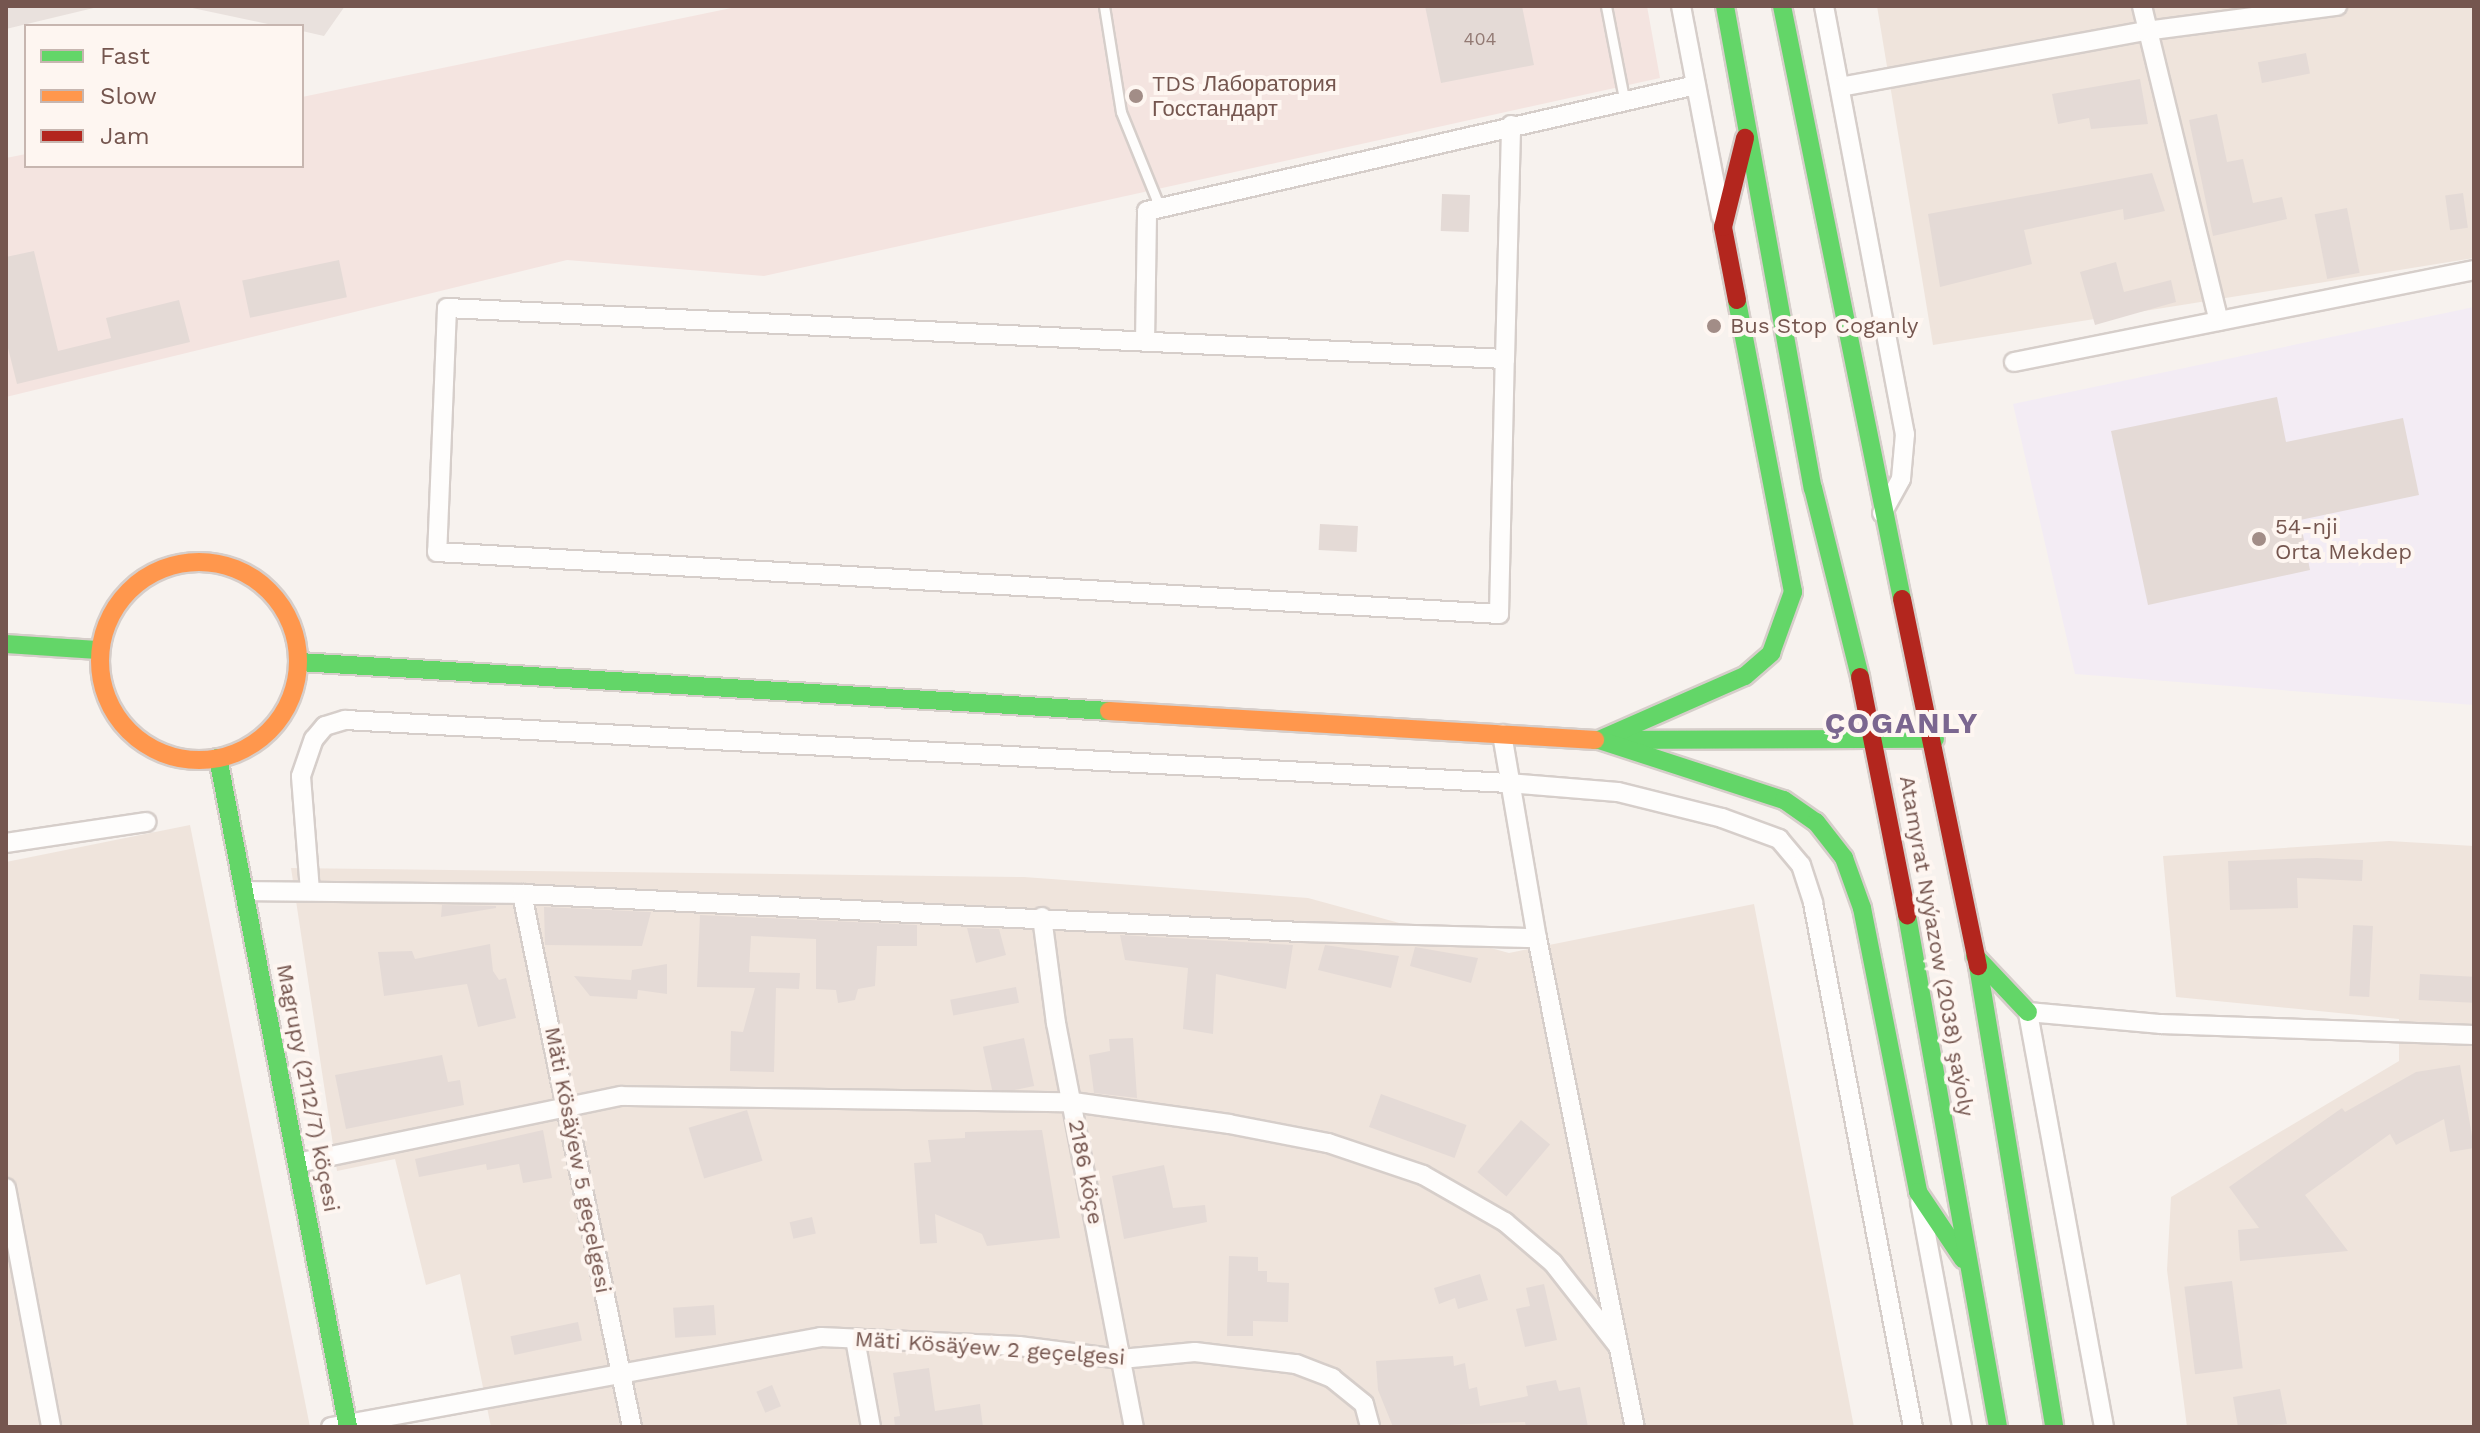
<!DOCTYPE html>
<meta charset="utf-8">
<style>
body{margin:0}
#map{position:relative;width:2480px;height:1433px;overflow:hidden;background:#f7f2ee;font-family:"Work Sans",sans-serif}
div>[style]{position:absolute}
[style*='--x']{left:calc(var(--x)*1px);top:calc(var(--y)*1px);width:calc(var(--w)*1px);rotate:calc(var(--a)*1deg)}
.residential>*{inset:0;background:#efe4dc}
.commercial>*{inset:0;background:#f4e4e0}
.industrial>*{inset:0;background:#e9e1dd}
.education>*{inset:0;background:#f3ecf4}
.building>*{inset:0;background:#e4dad6;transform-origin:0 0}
.roads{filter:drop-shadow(2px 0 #d6ceca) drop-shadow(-2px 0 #d6ceca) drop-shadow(0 2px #d6ceca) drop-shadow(0 -2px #d6ceca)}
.lane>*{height:9px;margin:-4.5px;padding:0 4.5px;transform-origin:4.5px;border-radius:4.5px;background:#fefdfc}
.street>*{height:18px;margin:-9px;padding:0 9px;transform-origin:9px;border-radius:9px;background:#fefdfc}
.fast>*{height:18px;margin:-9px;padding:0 9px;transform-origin:9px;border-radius:9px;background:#63d668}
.slow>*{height:18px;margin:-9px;padding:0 9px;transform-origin:9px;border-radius:9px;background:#ff974d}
.slow>.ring{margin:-9px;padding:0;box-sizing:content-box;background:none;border:18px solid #ff974d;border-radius:50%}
.jam>*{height:18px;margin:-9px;padding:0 9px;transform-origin:9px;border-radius:9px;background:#b3261e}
.dots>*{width:22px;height:22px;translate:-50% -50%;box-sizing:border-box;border:4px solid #fef6f1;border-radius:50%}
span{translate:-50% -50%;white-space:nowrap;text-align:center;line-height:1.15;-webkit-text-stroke:8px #fef6f1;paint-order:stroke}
.number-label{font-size:18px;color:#927973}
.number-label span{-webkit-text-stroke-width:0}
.poi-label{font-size:22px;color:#75564f}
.left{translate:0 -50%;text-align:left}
.street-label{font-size:22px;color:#75564f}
.district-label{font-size:30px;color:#7b6790;font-weight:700;letter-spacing:2px}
.frame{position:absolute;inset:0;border:8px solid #75564f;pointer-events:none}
.legend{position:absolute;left:24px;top:24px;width:280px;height:144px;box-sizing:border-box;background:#fef6f1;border:2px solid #c7b6b0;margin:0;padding:10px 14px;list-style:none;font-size:24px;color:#75564f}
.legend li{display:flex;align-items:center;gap:16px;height:40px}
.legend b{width:40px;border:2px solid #c7b6b0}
</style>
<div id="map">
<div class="residential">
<i style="clip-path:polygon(1877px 6px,2474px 6px,2474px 258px,1933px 345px)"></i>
<i style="clip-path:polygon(190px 825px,310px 1427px,6px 1427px,6px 862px)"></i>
<i style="clip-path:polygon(2389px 841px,2474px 846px,2474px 1427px,2187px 1427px,2167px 1270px,2171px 1197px,2399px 1061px,2399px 1019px,2176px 997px,2163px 856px)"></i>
<i style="clip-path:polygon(291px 868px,1024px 877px,1308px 898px,1509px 953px,1754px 904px,1854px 1427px,491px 1427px,460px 1274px,426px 1285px,395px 1159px,337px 1171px)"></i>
</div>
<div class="commercial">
<i style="clip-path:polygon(741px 6px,1647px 6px,1660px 78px,764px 276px,567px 260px,6px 397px,6px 158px,26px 154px,26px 166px,302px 166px,302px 97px)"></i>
</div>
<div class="industrial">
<i style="clip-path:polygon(6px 6px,102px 6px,6px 29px)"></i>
<i style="clip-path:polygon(183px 6px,345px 6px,324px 36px,302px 31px,302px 26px,277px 26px)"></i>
</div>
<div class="education">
<i style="clip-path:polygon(2474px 307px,2474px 705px,2075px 674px,2013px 404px)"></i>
</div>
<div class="building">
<i style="clip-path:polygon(1425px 6px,1522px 6px,1534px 65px,1441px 83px)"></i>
<i style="left:2306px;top:53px;width:21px;height:49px;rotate:79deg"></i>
<i style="clip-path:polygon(2140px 79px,2148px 124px,2091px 129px,2089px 118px,2058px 124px,2052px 94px)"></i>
<i style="clip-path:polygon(2217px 114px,2227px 162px,2243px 159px,2253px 203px,2282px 197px,2287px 219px,2213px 236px,2189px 120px)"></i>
<i style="clip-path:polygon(2152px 173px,2165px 211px,2124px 220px,2123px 209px,2024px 230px,2032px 264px,1940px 287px,1928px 214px)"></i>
<i style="left:2463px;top:193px;width:35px;height:18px;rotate:82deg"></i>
<i style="left:1442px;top:194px;width:28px;height:37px;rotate:2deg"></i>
<i style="left:2347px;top:208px;width:66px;height:33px;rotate:79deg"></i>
<i style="clip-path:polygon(34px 251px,58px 351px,111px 338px,106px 318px,179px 300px,190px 342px,17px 384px,6px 340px,6px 257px)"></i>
<i style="left:339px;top:260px;width:38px;height:99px;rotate:78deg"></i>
<i style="clip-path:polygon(2116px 262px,2124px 292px,2171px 280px,2176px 302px,2095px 325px,2080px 272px)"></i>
<i style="clip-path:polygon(2277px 397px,2286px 442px,2403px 418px,2419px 495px,2300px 520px,2310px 570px,2148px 605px,2111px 431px)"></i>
<i style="left:1320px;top:524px;width:38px;height:26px;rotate:3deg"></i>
<i style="clip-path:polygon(2317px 858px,2363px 860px,2362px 881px,2297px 878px,2298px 908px,2230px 910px,2228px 861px)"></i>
<i style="clip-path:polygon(442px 905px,496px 906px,496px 908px,441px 917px)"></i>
<i style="clip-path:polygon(544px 907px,651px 912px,642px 946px,545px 945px)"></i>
<i style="clip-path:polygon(700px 915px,917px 925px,917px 946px,877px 946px,875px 986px,858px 989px,855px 1000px,838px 1003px,836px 990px,816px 989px,816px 939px,751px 936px,749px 972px,800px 973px,799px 989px,776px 988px,774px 1072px,730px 1071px,731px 1031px,743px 1032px,755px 988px,697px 987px)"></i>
<i style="left:2353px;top:925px;width:20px;height:71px;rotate:3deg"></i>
<i style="clip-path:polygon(967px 928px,999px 929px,1006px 955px,976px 963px)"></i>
<i style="clip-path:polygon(1120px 935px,1293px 945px,1286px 989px,1216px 974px,1213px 1034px,1183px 1029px,1188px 968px,1125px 960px)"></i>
<i style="clip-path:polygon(490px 944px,493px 971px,499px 980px,506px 978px,516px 1018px,478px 1027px,467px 984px,384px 996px,378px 952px,412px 951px,415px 959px)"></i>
<i style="clip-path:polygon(1325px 945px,1399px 956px,1391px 988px,1318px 970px)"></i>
<i style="clip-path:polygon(1415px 947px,1478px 958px,1471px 983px,1410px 966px)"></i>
<i style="clip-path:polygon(667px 964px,667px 994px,638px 990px,637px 999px,590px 996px,574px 976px,631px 980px,632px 970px)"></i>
<i style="left:2420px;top:974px;width:54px;height:26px;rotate:3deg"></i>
<i style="left:1016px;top:987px;width:16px;height:67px;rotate:79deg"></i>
<i style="left:1024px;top:1038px;width:49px;height:42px;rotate:78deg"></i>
<i style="clip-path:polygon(1133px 1038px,1137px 1098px,1094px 1093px,1089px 1055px,1110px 1051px,1109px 1039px)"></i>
<i style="clip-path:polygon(442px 1055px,448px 1082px,460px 1080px,464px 1105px,346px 1129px,335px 1075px)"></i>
<i style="clip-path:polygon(2460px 1065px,2474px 1148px,2450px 1152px,2444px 1119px,2396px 1145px,2390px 1134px,2305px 1195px,2348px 1251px,2240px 1261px,2238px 1230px,2259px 1228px,2229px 1187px,2342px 1108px,2345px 1112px,2416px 1072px)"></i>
<i style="left:1381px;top:1094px;width:91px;height:35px;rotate:20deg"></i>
<i style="left:747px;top:1110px;width:53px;height:61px;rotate:73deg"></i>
<i style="left:1521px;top:1120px;width:38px;height:68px;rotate:40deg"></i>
<i style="clip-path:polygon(543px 1130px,552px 1178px,523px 1183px,519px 1164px,487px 1170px,486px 1164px,419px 1177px,415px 1159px)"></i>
<i style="clip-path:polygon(1042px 1130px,1060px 1238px,987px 1246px,982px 1234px,935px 1214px,937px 1243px,920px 1244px,914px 1163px,931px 1162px,928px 1140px,965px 1138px,965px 1132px)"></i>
<i style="clip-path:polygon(1164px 1165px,1173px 1208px,1205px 1205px,1207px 1222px,1124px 1239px,1112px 1176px)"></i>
<i style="left:812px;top:1217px;width:17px;height:23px;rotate:77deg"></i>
<i style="clip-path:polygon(1229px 1256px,1258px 1257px,1258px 1271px,1267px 1271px,1267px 1282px,1289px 1283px,1288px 1322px,1253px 1321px,1253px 1336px,1227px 1336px)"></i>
<i style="clip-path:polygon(1480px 1274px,1488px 1300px,1458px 1309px,1455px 1298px,1439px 1304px,1434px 1288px)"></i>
<i style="left:2232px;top:1281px;width:88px;height:48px;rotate:83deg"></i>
<i style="clip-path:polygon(1544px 1284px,1557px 1340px,1525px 1347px,1516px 1309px,1530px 1306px,1526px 1288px)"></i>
<i style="left:714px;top:1305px;width:30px;height:41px;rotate:86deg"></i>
<i style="left:578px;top:1322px;width:19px;height:69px;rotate:78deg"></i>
<i style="clip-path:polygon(1453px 1356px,1454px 1366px,1465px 1363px,1469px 1389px,1477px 1387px,1480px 1406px,1528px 1396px,1526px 1386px,1556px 1380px,1559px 1391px,1580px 1387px,1588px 1427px,1526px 1427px,1525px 1422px,1393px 1427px,1378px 1390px,1376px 1361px)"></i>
<i style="clip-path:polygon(929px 1368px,935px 1411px,980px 1404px,983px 1427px,895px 1427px,894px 1417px,900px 1416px,893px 1373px)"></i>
<i style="left:772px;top:1385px;width:23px;height:17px;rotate:67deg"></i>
<i style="clip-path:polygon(2280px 1389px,2287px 1424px,2238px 1427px,2233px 1397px)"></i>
</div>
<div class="roads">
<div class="lane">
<i style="--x:1104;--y:6;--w:107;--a:80.9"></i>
<i style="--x:1121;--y:112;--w:104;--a:67.9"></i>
<i style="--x:1606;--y:6;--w:95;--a:79"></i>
</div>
<div class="street">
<i style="--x:1681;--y:6;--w:214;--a:79.2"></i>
<i style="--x:1824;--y:6;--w:436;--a:79.3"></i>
<i style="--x:1905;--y:434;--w:45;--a:95.1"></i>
<i style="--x:1901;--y:479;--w:39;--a:119"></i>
<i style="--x:2142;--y:6;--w:324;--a:76.3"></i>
<i style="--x:1840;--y:87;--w:311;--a:-10.4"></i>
<i style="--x:2146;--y:31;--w:193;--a:-7.5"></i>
<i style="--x:1145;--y:342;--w:131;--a:-89.1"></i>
<i style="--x:1147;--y:211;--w:563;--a:-12.93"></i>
<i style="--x:1505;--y:359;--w:1059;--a:-177.24"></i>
<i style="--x:447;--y:308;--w:244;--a:92.3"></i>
<i style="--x:437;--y:552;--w:1064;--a:3.34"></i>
<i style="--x:1499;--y:614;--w:255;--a:-88.7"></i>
<i style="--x:1505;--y:359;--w:234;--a:-88.5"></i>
<i style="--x:2014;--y:362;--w:469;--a:-11.3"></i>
<i style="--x:1502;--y:734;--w:207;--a:80.3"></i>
<i style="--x:6;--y:843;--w:142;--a:-8.5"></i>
<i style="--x:246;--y:891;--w:276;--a:0.6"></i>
<i style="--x:522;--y:894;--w:781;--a:2.79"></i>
<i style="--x:1302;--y:932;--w:235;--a:1.5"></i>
<i style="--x:1537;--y:938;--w:499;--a:78.7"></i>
<i style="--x:310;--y:891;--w:115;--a:-94.5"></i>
<i style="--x:301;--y:776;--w:39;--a:-71"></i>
<i style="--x:314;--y:739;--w:17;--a:-50"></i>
<i style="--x:325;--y:726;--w:21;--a:-17"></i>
<i style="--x:345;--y:720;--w:1165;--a:3.1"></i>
<i style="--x:1508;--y:783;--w:110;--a:4.7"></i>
<i style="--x:1618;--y:792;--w:107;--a:14"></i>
<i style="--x:1722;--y:818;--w:61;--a:20.2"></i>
<i style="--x:1779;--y:839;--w:34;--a:50"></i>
<i style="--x:1801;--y:865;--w:40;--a:72"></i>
<i style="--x:1813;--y:903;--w:533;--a:79.2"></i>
<i style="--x:522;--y:894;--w:544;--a:78.34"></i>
<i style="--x:1042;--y:917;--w:107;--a:82.5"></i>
<i style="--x:1056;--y:1023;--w:411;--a:79.1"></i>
<i style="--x:297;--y:1163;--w:331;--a:-11.7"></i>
<i style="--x:621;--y:1096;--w:452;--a:0.8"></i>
<i style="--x:1073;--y:1102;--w:158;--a:8"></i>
<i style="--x:1229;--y:1124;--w:101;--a:10.9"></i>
<i style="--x:1328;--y:1143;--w:100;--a:18.6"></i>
<i style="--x:1423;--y:1175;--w:95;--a:29.8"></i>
<i style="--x:1505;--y:1222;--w:63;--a:40.5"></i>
<i style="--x:1553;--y:1263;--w:105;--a:51.9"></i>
<i style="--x:6;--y:1188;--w:243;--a:79.3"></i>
<i style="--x:1920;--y:1202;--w:229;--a:79.4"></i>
<i style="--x:855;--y:1339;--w:89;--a:79.7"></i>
<i style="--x:331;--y:1427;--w:498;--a:-10.4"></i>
<i style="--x:821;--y:1337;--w:198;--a:2.6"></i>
<i style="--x:1019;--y:1346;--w:103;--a:7.3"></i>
<i style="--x:1121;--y:1359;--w:74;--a:-5.4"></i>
<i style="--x:1195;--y:1352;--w:102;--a:6.8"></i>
<i style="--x:1296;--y:1364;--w:39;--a:21"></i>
<i style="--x:1332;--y:1378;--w:41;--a:39.1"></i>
<i style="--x:1364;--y:1404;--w:24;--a:75"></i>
<i style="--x:2104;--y:1427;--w:422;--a:-100.4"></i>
<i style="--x:2028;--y:1012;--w:134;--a:5.2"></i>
<i style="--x:2161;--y:1024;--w:313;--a:2"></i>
</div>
<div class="fast">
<i style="--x:1725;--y:6;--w:490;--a:79.7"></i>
<i style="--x:1813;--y:488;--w:195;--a:76"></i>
<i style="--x:1782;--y:6;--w:605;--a:78.56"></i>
<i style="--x:6;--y:644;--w:94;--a:3.7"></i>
<i style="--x:299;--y:662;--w:811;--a:3.46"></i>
<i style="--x:1595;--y:740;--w:340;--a:-0.2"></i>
<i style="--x:1599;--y:740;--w:159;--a:-23.7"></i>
<i style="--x:1745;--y:676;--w:35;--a:-41"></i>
<i style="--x:1771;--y:653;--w:65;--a:-70.2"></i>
<i style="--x:1793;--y:592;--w:297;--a:-100.9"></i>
<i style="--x:1599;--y:740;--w:194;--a:18"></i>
<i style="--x:1784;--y:800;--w:39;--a:35"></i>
<i style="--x:1816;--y:822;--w:46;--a:52.1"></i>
<i style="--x:1844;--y:858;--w:53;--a:70.2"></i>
<i style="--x:1862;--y:908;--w:289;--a:78.8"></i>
<i style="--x:1918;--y:1192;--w:81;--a:56.1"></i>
<i style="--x:218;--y:758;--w:682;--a:79"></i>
<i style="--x:1907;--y:915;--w:520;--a:79.92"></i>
<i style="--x:1975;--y:956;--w:77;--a:46.6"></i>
<i style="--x:1978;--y:966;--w:467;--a:80.6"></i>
</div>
<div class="slow">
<i class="ring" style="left:100px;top:562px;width:180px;height:180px"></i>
<i style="--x:1109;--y:711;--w:487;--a:3.4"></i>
</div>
<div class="jam">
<i style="--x:1737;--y:300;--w:74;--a:-100.9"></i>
<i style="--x:1723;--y:227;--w:92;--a:-76.1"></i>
<i style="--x:1902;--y:599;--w:375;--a:78.3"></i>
<i style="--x:1860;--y:677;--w:243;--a:78.8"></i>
</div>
</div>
<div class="dots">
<i style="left:1136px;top:96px;background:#a28d87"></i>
<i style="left:1714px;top:326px;background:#a28d87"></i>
<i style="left:2259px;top:539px;background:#a28d87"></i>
</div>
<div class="number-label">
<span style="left:1480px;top:39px">404</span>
</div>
<div class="poi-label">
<span class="left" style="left:1152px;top:96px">TDS Лаборатория<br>Госстандарт</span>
<span class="left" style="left:1730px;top:326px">Bus Stop Coganly</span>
<span class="left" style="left:2275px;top:539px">54-nji<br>Orta Mekdep</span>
</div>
<div class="street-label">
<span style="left:1937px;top:946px;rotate:80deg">Atamyrat Nyýazow (2038) şaýoly</span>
<span style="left:308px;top:1088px;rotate:79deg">Magrupy (2112/7) köçesi</span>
<span style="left:578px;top:1160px;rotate:79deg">Mäti Kösäýew 5 geçelgesi</span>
<span style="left:1086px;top:1172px;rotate:79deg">2186 köçe</span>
<span style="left:990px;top:1348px;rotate:4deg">Mäti Kösäýew 2 geçelgesi</span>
</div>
<div class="district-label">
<span style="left:1902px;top:723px">ÇOGANLY</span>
</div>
<div class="frame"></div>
<ul class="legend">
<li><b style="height:10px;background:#63d668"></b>Fast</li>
<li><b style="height:10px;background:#ff974d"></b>Slow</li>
<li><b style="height:10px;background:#b3261e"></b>Jam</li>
</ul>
</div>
